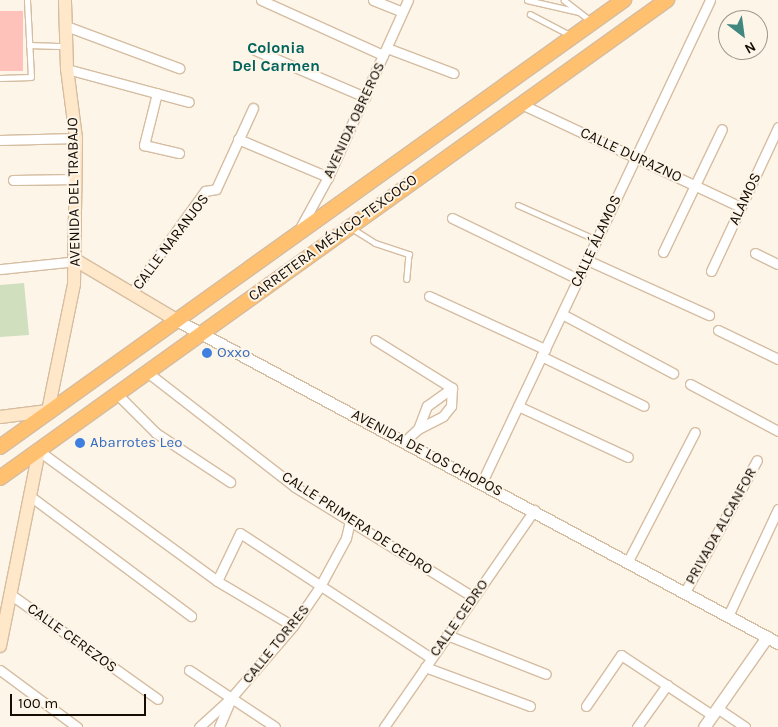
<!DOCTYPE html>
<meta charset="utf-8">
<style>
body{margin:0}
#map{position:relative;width:778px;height:727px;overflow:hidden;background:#fef5e9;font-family:Karla,sans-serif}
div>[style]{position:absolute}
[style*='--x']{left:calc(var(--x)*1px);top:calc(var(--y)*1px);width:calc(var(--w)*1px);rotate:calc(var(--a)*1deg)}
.green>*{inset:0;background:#d0e0be}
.building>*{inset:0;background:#ffc2bb;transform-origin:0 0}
.roads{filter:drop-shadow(1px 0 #d5bda1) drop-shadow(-1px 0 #d5bda1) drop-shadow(0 1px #d5bda1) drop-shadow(0 -1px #d5bda1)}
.service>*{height:4.5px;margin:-2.25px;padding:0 2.25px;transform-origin:2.25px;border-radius:2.25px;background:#fff}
.minor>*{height:9px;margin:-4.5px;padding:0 4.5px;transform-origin:4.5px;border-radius:4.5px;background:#fff}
.tertiary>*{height:11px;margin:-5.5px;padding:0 5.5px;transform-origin:5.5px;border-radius:5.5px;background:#fff}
.secondary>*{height:12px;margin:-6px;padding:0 6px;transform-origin:6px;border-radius:6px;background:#ffe8c9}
.trunk>*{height:14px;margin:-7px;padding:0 7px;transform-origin:7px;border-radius:7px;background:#ffc06f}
.dots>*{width:14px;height:14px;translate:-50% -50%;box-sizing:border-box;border:2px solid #fef5e9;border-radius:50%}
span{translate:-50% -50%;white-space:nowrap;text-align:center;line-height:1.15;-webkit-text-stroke:4px #fef5e9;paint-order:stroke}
.street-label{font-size:15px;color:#150d04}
.shop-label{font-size:15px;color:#366cbe}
.left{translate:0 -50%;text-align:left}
.neighbourhood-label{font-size:16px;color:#00645d;font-weight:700}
.north{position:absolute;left:718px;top:10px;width:50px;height:50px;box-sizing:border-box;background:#fef5e9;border:1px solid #a1988d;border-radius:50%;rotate:150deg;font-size:14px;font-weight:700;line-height:20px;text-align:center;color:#150d04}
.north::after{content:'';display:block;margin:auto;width:18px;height:22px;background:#40877f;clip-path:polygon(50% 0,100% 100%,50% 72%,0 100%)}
.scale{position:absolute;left:10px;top:694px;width:136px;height:22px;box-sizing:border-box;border:2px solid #150d04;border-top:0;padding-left:6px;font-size:15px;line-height:18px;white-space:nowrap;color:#150d04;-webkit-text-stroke:4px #fef5e9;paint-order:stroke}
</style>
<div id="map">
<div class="green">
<i style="clip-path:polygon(24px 283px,29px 335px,0 337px,0 285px)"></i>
</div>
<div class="building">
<i style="left:0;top:11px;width:23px;height:60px"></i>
</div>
<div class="roads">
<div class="service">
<i style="--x:527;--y:0;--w:53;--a:13"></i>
<i style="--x:564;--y:0;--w:33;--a:38"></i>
<i style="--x:530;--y:14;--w:45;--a:27.7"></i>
<i style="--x:29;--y:45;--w:36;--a:2"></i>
<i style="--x:0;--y:78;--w:31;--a:-2"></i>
<i style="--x:31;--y:77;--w:77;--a:-93"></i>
<i style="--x:518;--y:205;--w:86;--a:23.9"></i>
<i style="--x:353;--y:229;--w:26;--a:32"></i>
<i style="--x:375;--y:243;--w:36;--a:18"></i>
<i style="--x:409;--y:254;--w:25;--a:95"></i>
</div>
<div class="minor">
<i style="--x:261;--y:0;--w:134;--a:24.3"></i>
<i style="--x:373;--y:0;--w:31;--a:22"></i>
<i style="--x:66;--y:26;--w:121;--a:20.4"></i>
<i style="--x:387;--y:48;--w:71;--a:20.7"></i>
<i style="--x:255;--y:50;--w:120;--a:23.1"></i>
<i style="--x:67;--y:69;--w:126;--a:15.1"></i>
<i style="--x:157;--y:93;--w:54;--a:104"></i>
<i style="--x:144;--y:145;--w:36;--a:13"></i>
<i style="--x:521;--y:104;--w:243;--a:25.1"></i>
<i style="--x:238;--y:139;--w:98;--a:22.9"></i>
<i style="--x:0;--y:140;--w:76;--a:-1.5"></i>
<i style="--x:13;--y:180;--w:63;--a:-0.9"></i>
<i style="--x:452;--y:218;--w:140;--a:25.8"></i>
<i style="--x:299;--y:230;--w:60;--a:-61.3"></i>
<i style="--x:328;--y:177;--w:194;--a:-65.7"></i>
<i style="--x:663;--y:252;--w:136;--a:-64.4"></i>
<i style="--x:755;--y:253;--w:25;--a:26"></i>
<i style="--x:587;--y:260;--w:134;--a:24.3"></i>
<i style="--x:0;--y:269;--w:77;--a:-5.9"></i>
<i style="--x:711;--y:271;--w:159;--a:-65"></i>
<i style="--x:131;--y:294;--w:127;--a:-54.3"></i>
<i style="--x:205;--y:191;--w:11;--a:-10"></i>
<i style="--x:216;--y:189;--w:89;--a:-65.4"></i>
<i style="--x:429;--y:296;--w:128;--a:24.6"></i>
<i style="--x:562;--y:314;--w:126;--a:28"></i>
<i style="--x:718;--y:330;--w:67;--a:25.8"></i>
<i style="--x:375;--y:340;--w:91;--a:31.9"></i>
<i style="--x:541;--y:356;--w:114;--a:25.9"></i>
<i style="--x:147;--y:372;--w:187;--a:37.8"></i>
<i style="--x:295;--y:487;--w:209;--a:31.7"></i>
<i style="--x:690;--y:384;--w:100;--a:28.1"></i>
<i style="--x:117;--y:394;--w:55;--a:45"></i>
<i style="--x:156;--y:433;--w:89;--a:33.5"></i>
<i style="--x:518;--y:406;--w:121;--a:24.9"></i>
<i style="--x:418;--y:429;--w:28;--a:-27"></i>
<i style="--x:443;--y:416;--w:13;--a:-51"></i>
<i style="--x:451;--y:406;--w:18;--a:-87"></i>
<i style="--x:406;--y:440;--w:16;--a:-43"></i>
<i style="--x:418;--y:429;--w:25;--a:-69"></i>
<i style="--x:427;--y:406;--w:31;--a:-36"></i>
<i style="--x:39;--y:451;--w:220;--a:36.1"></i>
<i style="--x:217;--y:581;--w:88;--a:30.6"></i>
<i style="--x:482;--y:482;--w:533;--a:-64.68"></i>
<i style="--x:30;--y:496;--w:201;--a:36.7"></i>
<i style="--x:628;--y:561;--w:145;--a:-62.6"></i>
<i style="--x:217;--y:581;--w:53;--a:-64.4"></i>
<i style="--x:240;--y:533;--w:228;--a:33.2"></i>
<i style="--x:685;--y:592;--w:150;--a:-61.4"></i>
<i style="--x:10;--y:594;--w:181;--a:35.4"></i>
<i style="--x:728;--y:616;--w:118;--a:-65"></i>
<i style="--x:447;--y:635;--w:106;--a:21.5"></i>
<i style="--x:425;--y:667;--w:112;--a:20.4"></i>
<i style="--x:0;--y:670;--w:96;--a:36.5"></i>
<i style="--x:189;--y:670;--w:103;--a:33.5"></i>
<i style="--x:586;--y:706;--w:62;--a:-55.5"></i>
<i style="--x:621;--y:655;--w:109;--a:33.4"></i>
<i style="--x:717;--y:708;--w:34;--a:34"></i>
<i style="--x:199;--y:727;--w:43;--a:-42.2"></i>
<i style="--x:231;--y:698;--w:95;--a:-49.3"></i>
<i style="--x:293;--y:626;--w:46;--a:-55.6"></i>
<i style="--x:319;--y:588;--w:57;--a:-61.6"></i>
<i style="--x:346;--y:538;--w:18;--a:-77"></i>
<i style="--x:219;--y:727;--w:28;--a:-67"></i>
<i style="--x:384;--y:727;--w:264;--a:-55.3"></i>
<i style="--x:637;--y:727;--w:52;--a:-54.5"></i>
</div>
<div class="tertiary">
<i style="--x:178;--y:321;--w:681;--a:28.22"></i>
<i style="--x:704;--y:727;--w:110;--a:-55"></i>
</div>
<div class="secondary">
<i style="--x:77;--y:261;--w:117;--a:30.7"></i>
<i style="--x:0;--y:417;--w:48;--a:-7.1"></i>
<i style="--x:48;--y:411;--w:130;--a:-78.4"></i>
<i style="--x:74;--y:284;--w:146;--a:-89.2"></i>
<i style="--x:76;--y:138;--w:70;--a:-97.4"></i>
<i style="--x:67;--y:69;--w:69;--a:-91.7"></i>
<i style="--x:0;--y:646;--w:199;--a:-78.7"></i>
</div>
<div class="trunk">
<i style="--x:0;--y:447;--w:768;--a:-35.62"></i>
<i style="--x:0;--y:478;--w:821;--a:-35.63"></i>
</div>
</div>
<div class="dots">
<i style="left:207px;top:353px;background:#3f7fe0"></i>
<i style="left:80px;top:443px;background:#3f7fe0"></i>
</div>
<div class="street-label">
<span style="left:354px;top:120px;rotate:-65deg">AVENIDA OBREROS</span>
<span style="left:631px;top:155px;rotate:25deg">CALLE DURAZNO</span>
<span style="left:74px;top:192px;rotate:-91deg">AVENIDA DEL TRABAJO</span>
<span style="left:745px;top:199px;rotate:-65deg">ALAMOS</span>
<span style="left:333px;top:238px;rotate:-36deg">CARRETERA MÉXICO-TEXCOCO</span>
<span style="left:596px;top:241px;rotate:-65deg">CALLE ÁLAMOS</span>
<span style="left:171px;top:242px;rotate:-53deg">CALLE NARANJOS</span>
<span style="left:427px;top:453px;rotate:28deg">AVENIDA DE LOS CHOPOS</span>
<span style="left:357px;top:523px;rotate:33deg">CALLE PRIMERA DE CEDRO</span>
<span style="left:721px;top:526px;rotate:-61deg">PRIVADA ALCANFOR</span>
<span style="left:459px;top:618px;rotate:-55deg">CALLE CEDRO</span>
<span style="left:72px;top:638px;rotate:36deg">CALLE CEREZOS</span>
<span style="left:276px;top:644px;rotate:-51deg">CALLE TORRES</span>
</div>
<div class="shop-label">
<span class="left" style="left:217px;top:353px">Oxxo</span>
<span class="left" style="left:90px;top:443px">Abarrotes Leo</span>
</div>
<div class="neighbourhood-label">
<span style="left:276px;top:57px">Colonia<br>Del Carmen</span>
</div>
<div class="north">N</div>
<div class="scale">100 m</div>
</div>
